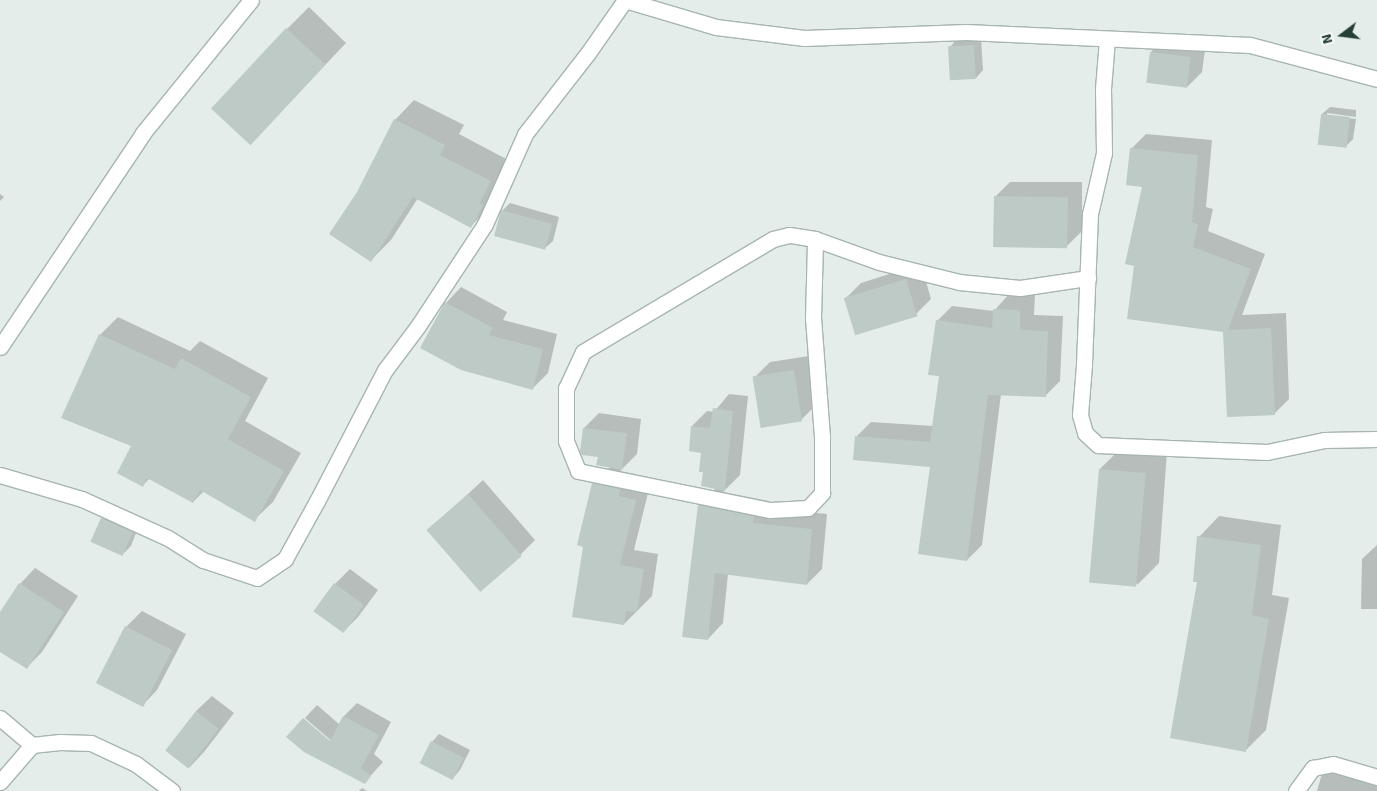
<!DOCTYPE html>
<style>
body{margin:0}
#map{position:relative;width:1377px;height:791px;overflow:hidden;background:#e4ede9;font-family:Signika,sans-serif}
div>[style]{position:absolute}
[style*='--x']{left:calc(var(--x)*1px);top:calc(var(--y)*1px);width:calc(var(--w)*1px);rotate:calc(var(--a)*1deg)}
.shadow>*{inset:0;background:#0003}
.building>*{inset:0;background:#bdcac5;transform-origin:0 0}
.roads{filter:drop-shadow(1px 0 #a7b5b0) drop-shadow(-1px 0 #a7b5b0) drop-shadow(0 1px #a7b5b0) drop-shadow(0 -1px #a7b5b0)}
.street>*{height:15px;margin:-7.5px;padding:0 7.5px;transform-origin:7.5px;border-radius:7.5px;background:#fff}
span{translate:-50% -50%;white-space:nowrap;text-align:center;line-height:1.15;-webkit-text-stroke:4.5px #f5f9f7;paint-order:stroke}
.north{position:absolute;left:1317px;top:10px;width:50px;height:50px;-webkit-text-stroke:4px #f5f9f7;paint-order:stroke;rotate:255deg;font-size:14px;font-weight:700;line-height:20px;text-align:center;color:#253e36}
.north::after{content:'';display:block;margin:auto;width:18px;height:22px;background:#253e36;clip-path:polygon(50% 0,100% 100%,50% 72%,0 100%)}
</style>
<div id="map">
<div class="shadow">
<i style="clip-path:polygon(309px 7px,346px 43px,250px 144px,287px 29px)"></i>
<i style="clip-path:polygon(1166px 37px,1206px 42px,1202px 72px,1187px 87px,1151px 52px)"></i>
<i style="clip-path:polygon(981px 38px,983px 70px,976px 78px,950px 47px,957px 39px)"></i>
<i style="clip-path:polygon(414px 100px,464px 125px,459px 134px,510px 161px,491px 206px,471px 226px,418px 198px,391px 240px,371px 260px,395px 120px)"></i>
<i style="clip-path:polygon(1330px 107px,1356px 110px,1356px 117px,1327px 113px,1327px 116px,1356px 119px,1353px 139px,1346px 146px,1322px 114px)"></i>
<i style="clip-path:polygon(1146px 134px,1212px 140px,1206px 207px,1213px 209px,1208px 231px,1265px 254px,1242px 315px,1286px 313px,1289px 399px,1274px 414px,1224px 331px,1143px 185px,1131px 149px)"></i>
<i style="clip-path:polygon(1010px 182px,1082px 182px,1082px 231px,1067px 246px,995px 197px)"></i>
<i style="clip-path:polygon(0 194px,4px 197px,0 201px)"></i>
<i style="clip-path:polygon(510px 203px,559px 217px,553px 241px,545px 248px,502px 211px)"></i>
<i style="clip-path:polygon(921px 264px,931px 299px,916px 314px,846px 298px,861px 283px)"></i>
<i style="clip-path:polygon(461px 287px,507px 312px,503px 320px,557px 334px,548px 373px,533px 388px,421px 347px,446px 303px)"></i>
<i style="clip-path:polygon(1009px 294px,1035px 295px,1034px 315px,1063px 316px,1060px 381px,1045px 396px,1001px 394px,982px 545px,967px 560px,932px 465px,856px 437px,871px 422px,933px 426px,940px 375px,937px 321px,952px 306px,994px 311px)"></i>
<i style="clip-path:polygon(118px 317px,190px 351px,200px 341px,268px 378px,245px 421px,301px 453px,273px 502px,254px 520px,204px 491px,193px 502px,150px 478px,142px 486px,100px 335px)"></i>
<i style="clip-path:polygon(809px 356px,816px 405px,801px 420px,755px 377px,770px 362px)"></i>
<i style="clip-path:polygon(729px 394px,748px 396px,740px 475px,723px 492px,769px 501px,768px 508px,827px 514px,822px 569px,807px 584px,728px 574px,723px 623px,708px 639px,699px 506px,716px 488px,704px 471px,702px 452px,692px 426px,707px 411px,714px 412px)"></i>
<i style="clip-path:polygon(599px 413px,641px 419px,637px 454px,620px 471px,635px 474px,634px 481px,650px 485px,634px 550px,658px 554px,652px 596px,624px 624px,593px 484px,610px 467px,600px 456px,584px 428px)"></i>
<i style="clip-path:polygon(1122px 447px,1167px 451px,1159px 563px,1137px 585px,1100px 469px)"></i>
<i style="clip-path:polygon(483px 480px,535px 540px,520px 555px,429px 530px)"></i>
<i style="clip-path:polygon(110px 511px,139px 525px,131px 546px,123px 554px,102px 519px)"></i>
<i style="clip-path:polygon(1219px 516px,1281px 525px,1272px 595px,1289px 598px,1266px 730px,1245px 751px,1199px 537px)"></i>
<i style="clip-path:polygon(1377px 545px,1377px 609px,1361px 609px,1362px 559px)"></i>
<i style="clip-path:polygon(35px 568px,78px 596px,42px 652px,27px 667px,0 650px,0 614px,20px 584px)"></i>
<i style="clip-path:polygon(350px 569px,378px 590px,358px 617px,343px 632px,335px 584px)"></i>
<i style="clip-path:polygon(142px 611px,186px 634px,157px 690px,142px 706px,97px 683px,127px 626px)"></i>
<i style="clip-path:polygon(212px 696px,234px 713px,204px 752px,189px 768px,196px 711px)"></i>
<i style="clip-path:polygon(357px 703px,391px 722px,374px 754px,383px 762px,364px 783px,334px 746px,335px 744px,305px 718px,317px 705px,339px 724px,344px 716px)"></i>
<i style="clip-path:polygon(439px 734px,470px 750px,460px 770px,453px 778px,432px 742px)"></i>
<i style="clip-path:polygon(1344px 760px,1377px 769px,1377px 791px,1317px 791px,1321px 777px,1336px 761px)"></i>
<i style="clip-path:polygon(362px 788px,367px 791px,359px 791px)"></i>
</div>
<div class="building">
<i style="left:286px;top:28px;width:54px;height:110px;rotate:43deg"></i>
<i style="left:974px;top:45px;width:34px;height:26px;rotate:87deg"></i>
<i style="left:1150px;top:52px;width:41px;height:31px;rotate:7deg"></i>
<i style="left:1321px;top:114px;width:29px;height:31px;rotate:6deg"></i>
<i style="clip-path:polygon(394px 119px,445px 145px,440px 155px,491px 181px,479px 204px,483px 205px,471px 228px,413px 197px,371px 262px,329px 234px,357px 192px)"></i>
<i style="clip-path:polygon(1130px 148px,1198px 155px,1192px 222px,1198px 224px,1193px 247px,1251px 269px,1228px 330px,1271px 328px,1275px 415px,1227px 417px,1223px 332px,1127px 319px,1134px 266px,1125px 264px,1142px 187px,1126px 185px)"></i>
<i style="left:994px;top:196px;width:74px;height:51px;rotate:1deg"></i>
<i style="left:501px;top:210px;width:53px;height:27px;rotate:15deg"></i>
<i style="left:906px;top:279px;width:39px;height:65px;rotate:73deg"></i>
<i style="clip-path:polygon(445px 302px,493px 328px,489px 335px,543px 349px,533px 390px,461px 370px,420px 348px)"></i>
<i style="clip-path:polygon(993px 309px,1020px 310px,1020px 330px,1048px 331px,1046px 397px,988px 395px,967px 561px,918px 554px,930px 467px,853px 460px,855px 436px,930px 442px,939px 376px,928px 375px,936px 320px,992px 328px)"></i>
<i style="clip-path:polygon(99px 334px,175px 369px,181px 358px,251px 397px,228px 439px,284px 471px,255px 522px,200px 490px,193px 503px,147px 478px,143px 487px,117px 473px,131px 446px,61px 418px)"></i>
<i style="left:794px;top:370px;width:52px;height:42px;rotate:81deg"></i>
<i style="clip-path:polygon(713px 408px,733px 411px,725px 491px,701px 486px,703px 472px,699px 472px,701px 453px,689px 451px,691px 426px,710px 428px)"></i>
<i style="clip-path:polygon(583px 428px,627px 433px,622px 470px,596px 465px,598px 457px,582px 455px,580px 451px)"></i>
<i style="left:1099px;top:469px;width:47px;height:114px;rotate:5deg"></i>
<i style="clip-path:polygon(592px 483px,620px 489px,619px 496px,636px 500px,620px 565px,644px 569px,637px 612px,626px 611px,624px 625px,572px 617px,583px 547px,577px 545px)"></i>
<i style="left:468px;top:494px;width:82px;height:55px;rotate:49deg"></i>
<i style="clip-path:polygon(698px 505px,754px 516px,753px 523px,812px 529px,807px 585px,715px 573px,708px 640px,682px 637px)"></i>
<i style="left:101px;top:518px;width:35px;height:26px;rotate:24deg"></i>
<i style="clip-path:polygon(1197px 536px,1261px 545px,1252px 615px,1269px 619px,1246px 752px,1170px 738px,1197px 582px,1193px 582px)"></i>
<i style="clip-path:polygon(19px 583px,64px 612px,27px 669px,0 652px,0 612px)"></i>
<i style="left:334px;top:583px;width:37px;height:35px;rotate:36deg"></i>
<i style="left:125px;top:626px;width:53px;height:64px;rotate:27deg"></i>
<i style="left:196px;top:711px;width:29px;height:50px;rotate:38deg"></i>
<i style="clip-path:polygon(343px 716px,379px 735px,361px 768px,371px 776px,365px 784px,304px 752px,286px 737px,303px 718px,330px 741px)"></i>
<i style="left:431px;top:741px;width:37px;height:25px;rotate:27deg"></i>
</div>
<div class="roads">
<div class="street">
<i style="--x:1107;--y:39;--w:50;--a:94.6"></i>
<i style="--x:1103;--y:89;--w:64;--a:89.1"></i>
<i style="--x:1104;--y:153;--w:63;--a:102.9"></i>
<i style="--x:1090;--y:214;--w:151;--a:92.3"></i>
<i style="--x:1084;--y:365;--w:50;--a:94.6"></i>
<i style="--x:1080;--y:415;--w:19;--a:74"></i>
<i style="--x:1085;--y:433;--w:18;--a:43"></i>
<i style="--x:1098;--y:445;--w:169;--a:2.4"></i>
<i style="--x:1267;--y:452;--w:58;--a:-11.9"></i>
<i style="--x:1324;--y:440;--w:53;--a:-1.1"></i>
<i style="--x:815;--y:239;--w:26;--a:-171"></i>
<i style="--x:789;--y:235;--w:16;--a:166"></i>
<i style="--x:773;--y:239;--w:221;--a:149.3"></i>
<i style="--x:583;--y:352;--w:40;--a:115"></i>
<i style="--x:566;--y:388;--w:53;--a:90"></i>
<i style="--x:566;--y:441;--w:32;--a:68"></i>
<i style="--x:578;--y:471;--w:196;--a:11.5"></i>
<i style="--x:770;--y:510;--w:38;--a:-3"></i>
<i style="--x:808;--y:508;--w:21;--a:-47"></i>
<i style="--x:822;--y:493;--w:56;--a:-90"></i>
<i style="--x:822;--y:437;--w:119;--a:-94.3"></i>
<i style="--x:813;--y:318;--w:79;--a:-88.5"></i>
<i style="--x:815;--y:239;--w:68;--a:19.8"></i>
<i style="--x:879;--y:262;--w:82;--a:14"></i>
<i style="--x:959;--y:282;--w:61;--a:5.6"></i>
<i style="--x:1020;--y:288;--w:69;--a:-8.4"></i>
<i style="--x:0;--y:347;--w:257;--a:-56.2"></i>
<i style="--x:143;--y:133;--w:171;--a:-50.9"></i>
<i style="--x:0;--y:475;--w:85;--a:16.3"></i>
<i style="--x:82;--y:499;--w:94;--a:24.4"></i>
<i style="--x:168;--y:538;--w:41;--a:32.2"></i>
<i style="--x:203;--y:560;--w:57;--a:18.4"></i>
<i style="--x:257;--y:578;--w:34;--a:-34"></i>
<i style="--x:285;--y:559;--w:66;--a:-61.1"></i>
<i style="--x:317;--y:501;--w:148;--a:-62.6"></i>
<i style="--x:385;--y:370;--w:55;--a:-53.1"></i>
<i style="--x:418;--y:326;--w:122;--a:-56.7"></i>
<i style="--x:485;--y:224;--w:98;--a:-66"></i>
<i style="--x:525;--y:134;--w:103;--a:-52.1"></i>
<i style="--x:588;--y:53;--w:65;--a:-55.1"></i>
<i style="--x:625;--y:0;--w:95;--a:16.5"></i>
<i style="--x:716;--y:27;--w:89;--a:7.1"></i>
<i style="--x:804;--y:38;--w:162;--a:-2.1"></i>
<i style="--x:966;--y:32;--w:284;--a:2.6"></i>
<i style="--x:1250;--y:45;--w:131;--a:15"></i>
<i style="--x:0;--y:718;--w:42;--a:40.2"></i>
<i style="--x:32;--y:745;--w:49;--a:130.9"></i>
<i style="--x:32;--y:745;--w:28;--a:-6"></i>
<i style="--x:60;--y:742;--w:31;--a:2"></i>
<i style="--x:91;--y:743;--w:50;--a:25"></i>
<i style="--x:136;--y:764;--w:45;--a:36.9"></i>
<i style="--x:1296;--y:791;--w:29;--a:-54"></i>
<i style="--x:1313;--y:768;--w:20;--a:-11"></i>
<i style="--x:1333;--y:764;--w:46;--a:16.5"></i>
</div>
</div>
<div class="north">N</div>
</div>
